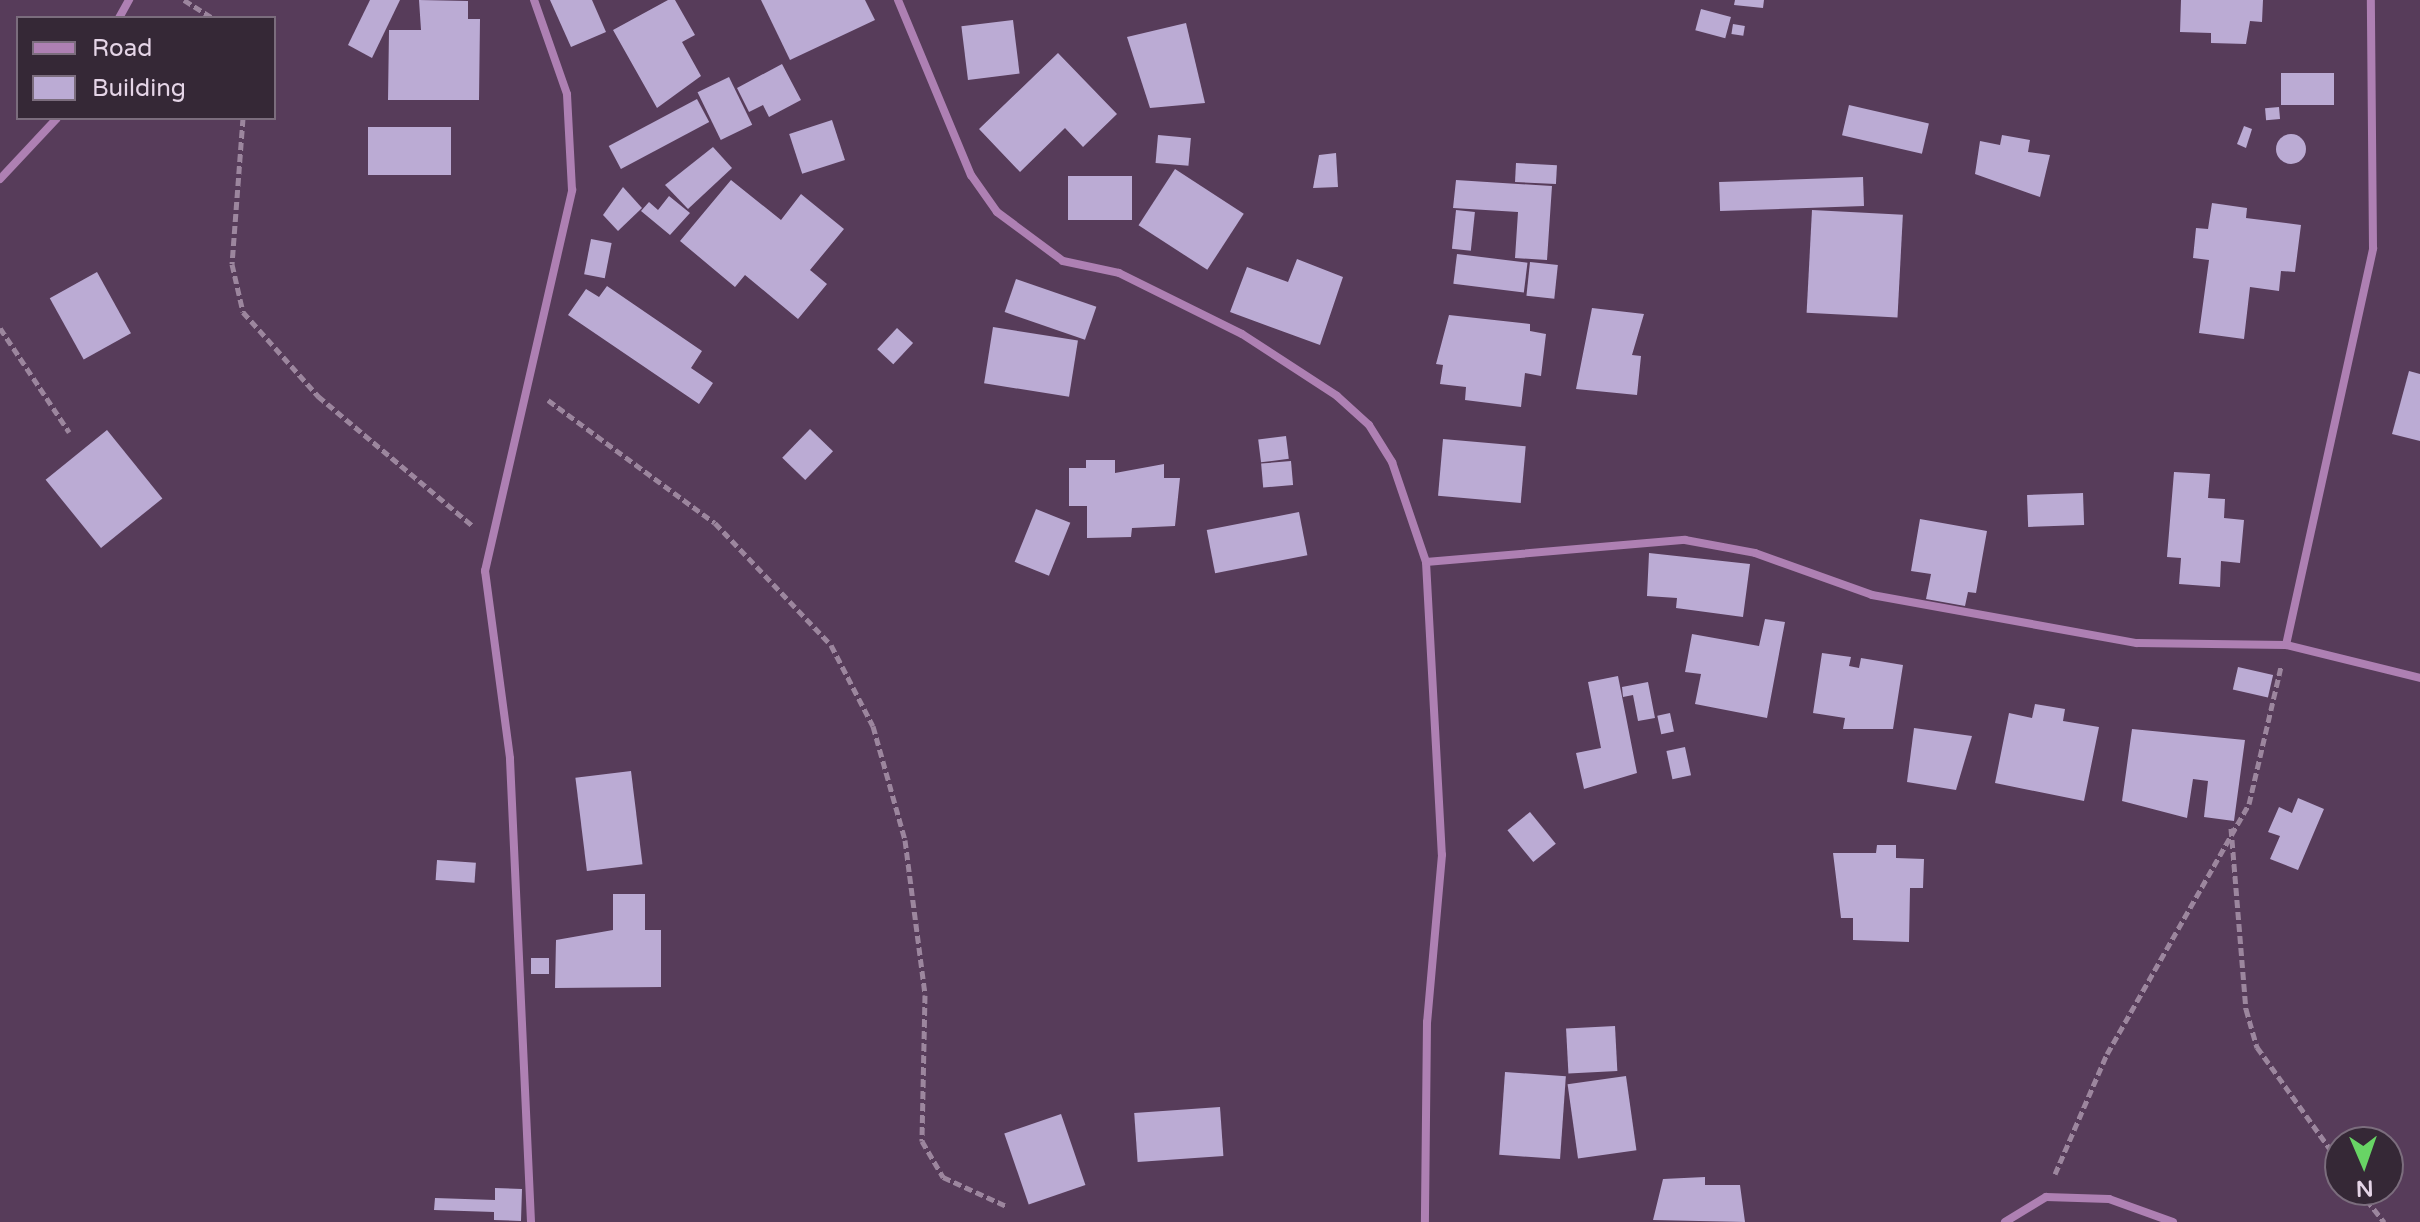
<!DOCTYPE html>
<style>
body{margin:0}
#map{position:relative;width:2420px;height:1222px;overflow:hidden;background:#573c5a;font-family:"Varela Round",sans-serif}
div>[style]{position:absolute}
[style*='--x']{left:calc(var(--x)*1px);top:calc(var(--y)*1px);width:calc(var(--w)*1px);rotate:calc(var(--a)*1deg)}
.building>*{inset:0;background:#bbabd4;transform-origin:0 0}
.round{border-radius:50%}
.path>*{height:5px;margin-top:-2.5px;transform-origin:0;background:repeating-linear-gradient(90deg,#9c869e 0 8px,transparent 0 12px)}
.street>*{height:8px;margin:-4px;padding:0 4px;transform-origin:4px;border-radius:4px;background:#ae80b3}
span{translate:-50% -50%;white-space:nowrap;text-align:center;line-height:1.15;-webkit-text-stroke:8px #352836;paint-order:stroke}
.legend{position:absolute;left:16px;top:16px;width:260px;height:104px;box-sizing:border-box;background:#352836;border:2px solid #7b6d7d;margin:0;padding:10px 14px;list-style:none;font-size:24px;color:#e5d5e7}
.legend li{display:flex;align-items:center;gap:16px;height:40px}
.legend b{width:40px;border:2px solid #7b6d7d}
.north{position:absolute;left:2324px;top:1126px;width:80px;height:80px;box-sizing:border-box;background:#352836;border:2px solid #7b6d7d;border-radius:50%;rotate:178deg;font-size:22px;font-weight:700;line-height:32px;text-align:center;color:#e5d5e7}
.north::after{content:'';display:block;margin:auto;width:28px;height:36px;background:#68d465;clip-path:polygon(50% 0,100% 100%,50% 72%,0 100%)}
</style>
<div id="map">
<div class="building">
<i style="clip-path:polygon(370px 0,400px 0,372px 58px,348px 45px)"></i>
<i style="clip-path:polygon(419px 0,468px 1px,468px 19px,480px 19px,479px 100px,388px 100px,389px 30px,421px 30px)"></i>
<i style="clip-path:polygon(550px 0,592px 0,606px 32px,571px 47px)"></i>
<i style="clip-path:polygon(668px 0,675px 0,695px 35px,682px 42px,701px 76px,657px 108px,613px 30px)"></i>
<i style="clip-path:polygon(761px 0,865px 0,875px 20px,790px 60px)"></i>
<i style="clip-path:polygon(1735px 0,1764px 0,1763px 8px,1734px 5px)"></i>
<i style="clip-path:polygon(2181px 0,2263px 0,2262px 22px,2250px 21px,2246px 44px,2211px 43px,2211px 33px,2180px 32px)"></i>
<i style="left:1701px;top:9px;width:31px;height:22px;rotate:15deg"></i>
<i style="left:1013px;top:20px;width:54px;height:52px;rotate:83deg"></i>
<i style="clip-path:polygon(1186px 23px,1205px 103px,1150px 108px,1127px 37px)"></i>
<i style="left:1733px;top:24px;width:12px;height:10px;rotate:9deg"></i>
<i style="clip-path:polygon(1058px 53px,1117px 114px,1083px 147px,1065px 128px,1020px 172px,979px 129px)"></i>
<i style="clip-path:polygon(782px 64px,801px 100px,769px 117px,763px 105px,749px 112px,737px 88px)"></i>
<i style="left:2281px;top:73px;width:53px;height:32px"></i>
<i style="left:729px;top:77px;width:53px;height:35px;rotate:64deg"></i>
<i style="left:697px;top:99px;width:26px;height:100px;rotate:62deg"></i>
<i style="left:1849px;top:105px;width:82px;height:31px;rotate:13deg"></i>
<i style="left:2279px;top:107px;width:12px;height:14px;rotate:85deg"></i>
<i style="left:832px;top:120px;width:42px;height:45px;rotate:72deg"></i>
<i style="clip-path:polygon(2244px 126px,2252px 129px,2246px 148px,2237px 144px)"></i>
<i style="left:451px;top:127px;width:48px;height:83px;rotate:90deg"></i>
<i class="round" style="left:2276px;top:134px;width:30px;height:30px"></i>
<i style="left:1158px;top:135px;width:33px;height:28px;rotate:5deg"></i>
<i style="clip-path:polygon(2002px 135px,2030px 140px,2028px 152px,2050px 155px,2040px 197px,1975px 174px,1980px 141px,2000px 145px)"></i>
<i style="clip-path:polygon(713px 147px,732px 168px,688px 209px,665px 185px)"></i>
<i style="clip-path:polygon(1336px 153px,1338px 187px,1313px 188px,1319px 155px)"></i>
<i style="left:1516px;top:163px;width:41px;height:19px;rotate:3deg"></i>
<i style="left:1175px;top:169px;width:82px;height:67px;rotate:33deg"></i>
<i style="left:1068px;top:176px;width:64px;height:44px"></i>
<i style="left:1863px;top:177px;width:29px;height:144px;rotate:88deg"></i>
<i style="clip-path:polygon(731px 180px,781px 220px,801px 194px,844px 229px,810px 270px,827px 284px,798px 319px,745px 275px,735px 287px,680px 241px)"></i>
<i style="clip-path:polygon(1456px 180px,1552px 186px,1547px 260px,1515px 258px,1518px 212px,1453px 208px)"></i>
<i style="clip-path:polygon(623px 187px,642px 208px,618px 231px,603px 215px)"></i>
<i style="clip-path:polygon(669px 196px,690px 213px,670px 235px,641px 211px,649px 202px,658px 210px)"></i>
<i style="clip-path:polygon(2212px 203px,2247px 208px,2246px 218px,2301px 225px,2295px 272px,2281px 271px,2279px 291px,2250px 287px,2244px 339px,2199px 333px,2209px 260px,2193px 258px,2196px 228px,2208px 229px)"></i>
<i style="left:1456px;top:210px;width:19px;height:39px;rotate:6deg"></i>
<i style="left:1812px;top:210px;width:91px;height:103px;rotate:3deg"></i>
<i style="left:591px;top:239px;width:21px;height:36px;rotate:11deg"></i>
<i style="left:1457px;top:254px;width:71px;height:30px;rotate:7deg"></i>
<i style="clip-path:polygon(1297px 259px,1343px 277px,1320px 345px,1230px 312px,1247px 267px,1288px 282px)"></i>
<i style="left:1530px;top:262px;width:28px;height:34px;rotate:6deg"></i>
<i style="left:97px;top:272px;width:70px;height:54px;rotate:61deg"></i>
<i style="left:1016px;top:279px;width:85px;height:35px;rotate:19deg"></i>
<i style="clip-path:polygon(607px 286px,702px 351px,691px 368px,713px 383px,699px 404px,568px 315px,586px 289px,599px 297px)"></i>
<i style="clip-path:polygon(1592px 308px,1644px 314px,1632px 355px,1641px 356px,1637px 395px,1576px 389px)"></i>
<i style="clip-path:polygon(1449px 315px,1530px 324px,1530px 331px,1546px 334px,1541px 376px,1525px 373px,1521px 407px,1465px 400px,1466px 387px,1440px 384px,1443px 365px,1436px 364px)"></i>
<i style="left:993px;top:327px;width:86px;height:57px;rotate:9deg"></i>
<i style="left:897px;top:328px;width:22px;height:29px;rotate:43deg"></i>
<i style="clip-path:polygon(2409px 371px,2420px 374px,2420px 441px,2392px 434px)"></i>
<i style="left:810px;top:429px;width:32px;height:40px;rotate:44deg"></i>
<i style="left:107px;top:430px;width:88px;height:79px;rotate:51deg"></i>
<i style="left:1286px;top:436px;width:23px;height:28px;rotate:83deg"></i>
<i style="left:1443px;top:439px;width:83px;height:57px;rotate:5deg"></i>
<i style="clip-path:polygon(1086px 460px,1115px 460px,1115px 473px,1164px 464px,1164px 478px,1180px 478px,1175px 526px,1132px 528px,1131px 537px,1087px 538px,1087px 506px,1069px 506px,1069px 468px,1086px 468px)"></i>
<i style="left:1291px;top:461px;width:24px;height:30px;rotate:85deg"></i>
<i style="clip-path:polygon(2174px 472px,2210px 474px,2208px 498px,2225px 499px,2224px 518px,2244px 520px,2240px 563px,2221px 561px,2220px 587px,2179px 584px,2181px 558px,2167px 557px)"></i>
<i style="left:2083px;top:493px;width:32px;height:56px;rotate:88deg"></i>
<i style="left:1036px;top:509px;width:37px;height:57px;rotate:22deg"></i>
<i style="left:1299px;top:512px;width:44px;height:94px;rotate:79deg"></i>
<i style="clip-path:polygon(1920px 519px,1987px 531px,1976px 593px,1968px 592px,1965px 606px,1926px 599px,1931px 574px,1911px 571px)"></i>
<i style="clip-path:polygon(1649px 553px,1750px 564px,1743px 617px,1676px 608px,1677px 598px,1647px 596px)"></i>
<i style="clip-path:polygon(1765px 619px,1785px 622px,1767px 718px,1695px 704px,1701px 674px,1685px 672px,1692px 634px,1759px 646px)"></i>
<i style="clip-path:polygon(1822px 653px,1851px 657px,1849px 666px,1859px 668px,1861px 658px,1903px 665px,1893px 729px,1843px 729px,1845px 718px,1813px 713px)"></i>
<i style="left:2238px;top:667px;width:36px;height:23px;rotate:13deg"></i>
<i style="clip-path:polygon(1618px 676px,1637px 773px,1584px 789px,1576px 753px,1601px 748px,1588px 682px)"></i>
<i style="clip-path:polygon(1648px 682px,1655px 718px,1638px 721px,1633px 695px,1623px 697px,1622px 687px)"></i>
<i style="clip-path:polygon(2035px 704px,2065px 709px,2063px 721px,2099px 727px,2084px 801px,1995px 783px,2009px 713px,2032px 718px)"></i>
<i style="left:1670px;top:713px;width:19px;height:13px;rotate:78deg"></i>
<i style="clip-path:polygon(1914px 728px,1972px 736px,1956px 790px,1907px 782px)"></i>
<i style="clip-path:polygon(2132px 729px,2245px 740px,2234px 821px,2204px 817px,2208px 781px,2193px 779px,2187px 818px,2122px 801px)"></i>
<i style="left:1685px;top:747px;width:29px;height:19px;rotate:78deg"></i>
<i style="left:631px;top:771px;width:94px;height:56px;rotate:83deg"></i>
<i style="clip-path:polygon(2298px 798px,2324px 809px,2298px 870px,2270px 859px,2280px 836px,2268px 832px,2279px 807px,2292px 813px)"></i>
<i style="left:1530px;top:812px;width:41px;height:29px;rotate:51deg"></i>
<i style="clip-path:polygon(1877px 845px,1896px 845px,1896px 858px,1924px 859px,1923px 888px,1910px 888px,1909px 942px,1853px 940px,1853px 918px,1841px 918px,1833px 853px,1876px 853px)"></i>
<i style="left:437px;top:860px;width:39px;height:20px;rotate:4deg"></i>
<i style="clip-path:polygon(613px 894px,645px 894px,645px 930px,661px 930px,661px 987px,555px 988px,556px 940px,613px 930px)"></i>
<i style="left:531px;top:958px;width:18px;height:16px"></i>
<i style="left:1615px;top:1026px;width:45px;height:49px;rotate:87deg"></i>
<i style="left:1505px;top:1072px;width:61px;height:83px;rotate:4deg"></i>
<i style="left:1626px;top:1076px;width:75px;height:59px;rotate:82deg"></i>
<i style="left:1220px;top:1107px;width:49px;height:86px;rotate:86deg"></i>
<i style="left:1061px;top:1114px;width:75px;height:60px;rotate:71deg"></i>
<i style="clip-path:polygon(1705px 1177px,1705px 1185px,1740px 1185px,1745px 1222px,1653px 1220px,1663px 1179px)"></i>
<i style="clip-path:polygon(495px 1188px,522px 1189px,521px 1221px,494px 1220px,494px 1212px,434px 1210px,435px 1198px,495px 1200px)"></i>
</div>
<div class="path">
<i style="--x:184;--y:0;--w:34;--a:32"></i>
<i style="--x:243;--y:118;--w:146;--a:94.3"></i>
<i style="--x:232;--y:264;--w:49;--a:77.1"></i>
<i style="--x:243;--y:312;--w:113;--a:48.2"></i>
<i style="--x:318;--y:396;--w:202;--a:40"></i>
<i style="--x:0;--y:328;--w:125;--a:56.4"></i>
<i style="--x:548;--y:400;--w:207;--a:36.4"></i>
<i style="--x:715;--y:523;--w:168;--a:46.4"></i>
<i style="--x:831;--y:645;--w:91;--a:62.6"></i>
<i style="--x:873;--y:726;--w:118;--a:74.3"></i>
<i style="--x:905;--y:840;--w:156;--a:82.6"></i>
<i style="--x:925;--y:995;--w:146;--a:91.2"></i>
<i style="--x:922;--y:1141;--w:42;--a:59.7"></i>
<i style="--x:943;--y:1177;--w:69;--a:24.7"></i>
<i style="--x:2231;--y:828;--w:182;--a:85.3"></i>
<i style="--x:2246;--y:1009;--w:40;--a:74"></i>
<i style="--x:2257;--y:1047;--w:143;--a:54.4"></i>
<i style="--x:2055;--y:1174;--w:131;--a:-66.6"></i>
<i style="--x:2107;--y:1054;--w:288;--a:-60.4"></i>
<i style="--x:2249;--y:804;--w:142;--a:-76.9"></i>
<i style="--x:2359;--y:1190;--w:41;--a:52"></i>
</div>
<div class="street">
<i style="--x:898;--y:0;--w:190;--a:67.4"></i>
<i style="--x:971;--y:175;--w:45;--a:54.9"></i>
<i style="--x:997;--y:212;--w:82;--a:36.6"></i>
<i style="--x:1063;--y:261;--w:57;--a:12.1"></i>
<i style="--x:1119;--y:273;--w:137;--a:26.4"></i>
<i style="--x:1242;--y:334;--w:113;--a:33.1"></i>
<i style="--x:1337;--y:396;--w:43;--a:42.2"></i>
<i style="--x:1369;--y:425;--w:44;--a:58.1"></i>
<i style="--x:1392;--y:462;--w:106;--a:71.2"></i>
<i style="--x:1426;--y:562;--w:293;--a:86.9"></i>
<i style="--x:1442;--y:855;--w:168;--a:95.1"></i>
<i style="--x:1427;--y:1022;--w:200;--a:90.6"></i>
<i style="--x:119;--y:18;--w:21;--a:-61"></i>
<i style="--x:0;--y:179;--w:83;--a:-46.9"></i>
<i style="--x:1426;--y:562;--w:260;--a:-4.9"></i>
<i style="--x:1685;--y:540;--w:71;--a:10.5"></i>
<i style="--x:1755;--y:553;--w:124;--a:19.7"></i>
<i style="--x:1872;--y:595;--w:269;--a:10.3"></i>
<i style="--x:2137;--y:643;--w:149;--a:0.8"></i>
<i style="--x:2286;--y:645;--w:138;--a:13.8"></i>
<i style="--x:2286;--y:645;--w:406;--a:-77.6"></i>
<i style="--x:2373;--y:248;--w:248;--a:-90.5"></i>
<i style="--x:531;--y:1222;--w:464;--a:-92.6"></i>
<i style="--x:510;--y:758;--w:189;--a:-97.6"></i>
<i style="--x:485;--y:571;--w:391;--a:-77.1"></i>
<i style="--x:572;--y:190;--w:96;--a:-93"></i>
<i style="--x:567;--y:94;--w:100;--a:-109.3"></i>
<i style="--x:2005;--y:1222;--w:48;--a:-31.4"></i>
<i style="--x:2046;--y:1197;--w:63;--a:1.8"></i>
<i style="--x:2109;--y:1199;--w:68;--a:19.8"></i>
</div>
<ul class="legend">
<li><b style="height:10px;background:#ae80b3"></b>Road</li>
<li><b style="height:22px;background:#bbabd4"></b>Building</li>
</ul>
<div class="north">N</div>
</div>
